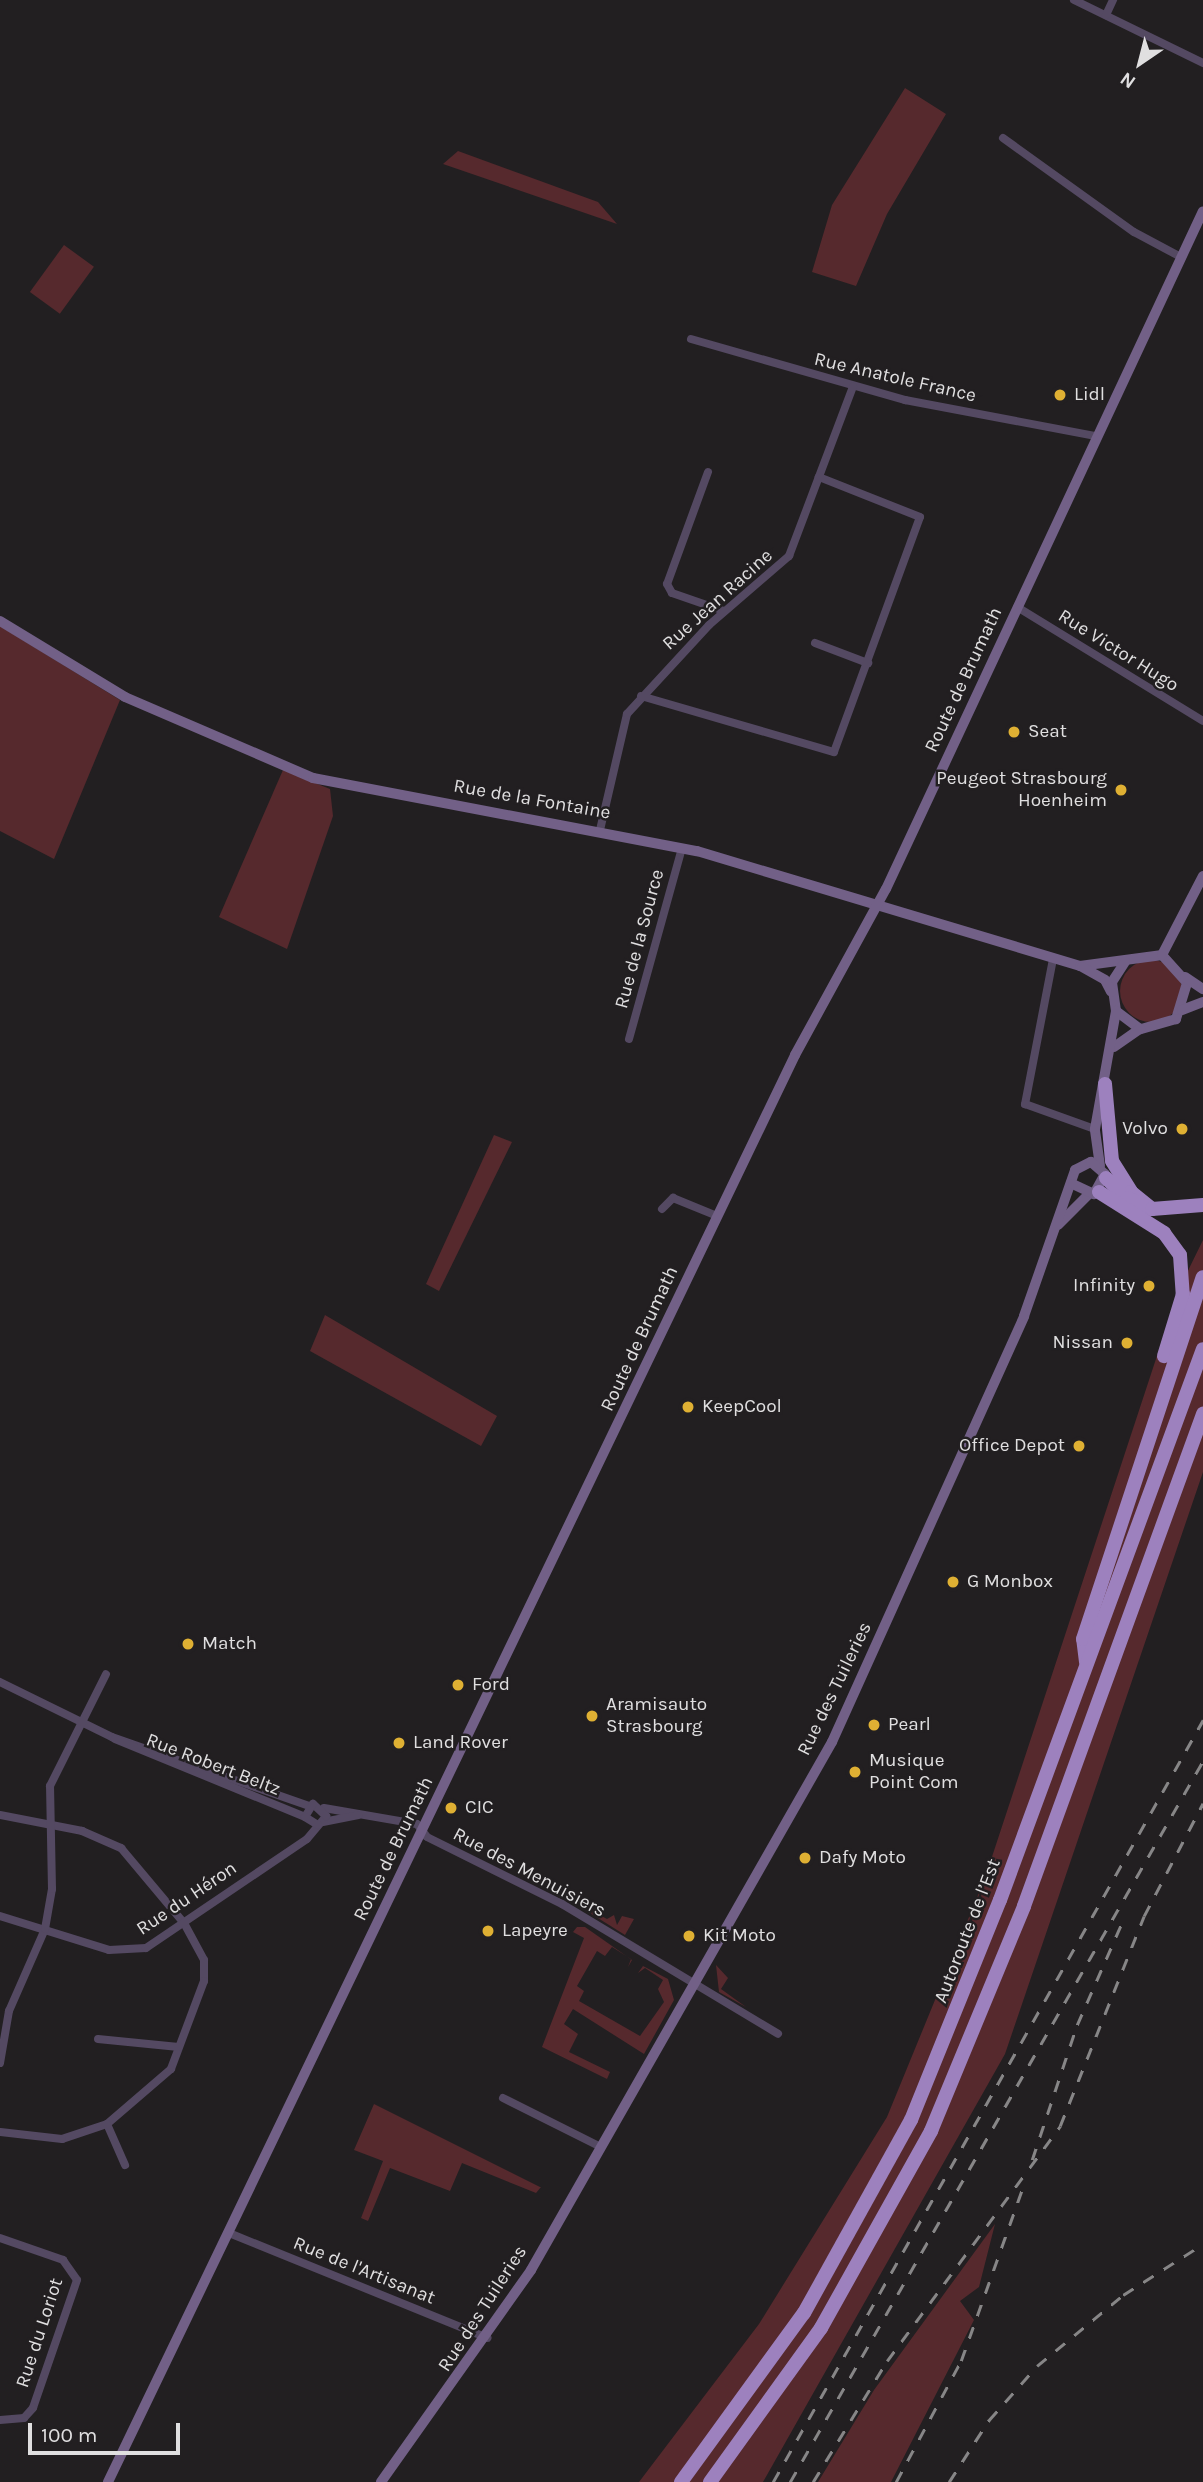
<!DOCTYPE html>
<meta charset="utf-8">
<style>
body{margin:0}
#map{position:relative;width:1203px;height:2482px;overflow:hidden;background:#221f21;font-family:Karla,sans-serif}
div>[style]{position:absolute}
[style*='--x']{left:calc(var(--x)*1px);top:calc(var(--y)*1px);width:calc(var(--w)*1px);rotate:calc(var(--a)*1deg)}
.green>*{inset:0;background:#56292d;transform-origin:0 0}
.round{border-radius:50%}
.street>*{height:8px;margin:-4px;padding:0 4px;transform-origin:4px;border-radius:4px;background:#544962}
.secondary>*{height:10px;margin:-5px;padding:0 5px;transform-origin:5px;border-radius:5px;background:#726087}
.highway>*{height:14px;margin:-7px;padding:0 7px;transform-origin:7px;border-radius:7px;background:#9d81be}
.rail>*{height:2.5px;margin-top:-1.25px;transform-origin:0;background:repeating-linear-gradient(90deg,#878687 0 12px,transparent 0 24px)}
.dots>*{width:19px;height:19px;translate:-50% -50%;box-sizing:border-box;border:4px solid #221f21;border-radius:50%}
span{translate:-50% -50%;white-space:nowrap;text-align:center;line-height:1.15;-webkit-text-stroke:5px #221f21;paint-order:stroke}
.street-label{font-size:19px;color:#e0dfe0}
.poi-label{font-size:19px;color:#e0dfe0}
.left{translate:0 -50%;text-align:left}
.right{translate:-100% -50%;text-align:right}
.north{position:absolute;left:1105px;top:28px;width:70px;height:70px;-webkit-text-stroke:5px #221f21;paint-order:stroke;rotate:215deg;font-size:19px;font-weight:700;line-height:28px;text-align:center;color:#e0dfe0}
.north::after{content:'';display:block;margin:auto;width:24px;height:32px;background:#e0dfe0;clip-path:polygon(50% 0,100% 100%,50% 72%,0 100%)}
.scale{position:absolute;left:28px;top:2423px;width:152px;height:32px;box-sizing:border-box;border:4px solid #e0dfe0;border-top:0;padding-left:9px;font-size:21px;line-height:24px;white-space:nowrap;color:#e0dfe0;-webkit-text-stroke:5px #221f21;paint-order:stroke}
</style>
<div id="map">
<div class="green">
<i style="clip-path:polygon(905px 88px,946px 114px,887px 214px,856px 286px,812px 272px,832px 205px)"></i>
<i style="clip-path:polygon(458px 151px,598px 202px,617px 224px,443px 164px)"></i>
<i style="left:64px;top:245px;width:37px;height:58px;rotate:36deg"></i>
<i style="clip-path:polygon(0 626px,120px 700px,54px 859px,0 831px)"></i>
<i style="clip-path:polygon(283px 770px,330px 789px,333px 816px,287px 949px,219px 917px)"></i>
<i class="round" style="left:1120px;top:960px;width:62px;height:62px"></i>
<i style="clip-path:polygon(494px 1135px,512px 1142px,439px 1291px,426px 1284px)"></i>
<i style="clip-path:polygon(1203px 1240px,1203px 1472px,1005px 2054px,763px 2482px,639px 2482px,759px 2324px,887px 2117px,985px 1878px,1179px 1289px)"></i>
<i style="clip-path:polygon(325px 1315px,497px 1416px,481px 1446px,310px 1351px)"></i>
<i style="clip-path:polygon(583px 1898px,580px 1905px,590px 1910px,594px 1904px,594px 1912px,607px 1919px,614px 1915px,617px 1925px,622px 1916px,634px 1919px,625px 1935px,574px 1903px)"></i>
<i style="clip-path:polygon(577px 1927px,585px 1927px,632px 1960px,628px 1967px,631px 1959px,612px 1947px,605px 1956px,597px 1951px,577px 1986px,584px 1991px,579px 2001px,640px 2036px,664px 2002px,658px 1989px,663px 1980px,645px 1968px,638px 1973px,643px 1966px,668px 1979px,674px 2000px,644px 2054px,573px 2009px,564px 2024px,578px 2034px,569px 2052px,610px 2072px,607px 2079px,542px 2047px,584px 1938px,573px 1932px)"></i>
<i style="clip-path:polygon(716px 1965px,728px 1978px,721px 1989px,746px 2007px,719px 1992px)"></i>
<i style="clip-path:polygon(374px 2104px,540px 2187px,541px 2187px,536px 2193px,462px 2163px,450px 2191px,390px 2168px,368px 2221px,361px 2218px,383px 2161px,354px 2150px)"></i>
<i style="clip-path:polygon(995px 2224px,979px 2287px,960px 2301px,974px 2320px,891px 2482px,818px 2482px,874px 2390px)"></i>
</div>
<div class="street">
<i style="--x:1074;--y:0;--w:144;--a:26"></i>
<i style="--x:1106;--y:15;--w:17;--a:-65"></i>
<i style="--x:1003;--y:138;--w:161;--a:35.7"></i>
<i style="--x:1134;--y:232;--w:51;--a:28.1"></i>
<i style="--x:691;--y:339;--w:223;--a:15.9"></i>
<i style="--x:905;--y:400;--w:193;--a:10.7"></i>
<i style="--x:708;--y:472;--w:119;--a:110.1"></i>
<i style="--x:667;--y:584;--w:10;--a:61"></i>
<i style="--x:672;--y:593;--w:55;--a:19.1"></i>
<i style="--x:1017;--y:607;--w:218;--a:31.5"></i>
<i style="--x:815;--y:643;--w:57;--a:20.7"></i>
<i style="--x:641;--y:696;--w:201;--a:16.2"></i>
<i style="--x:834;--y:752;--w:250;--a:-69.9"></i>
<i style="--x:920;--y:517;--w:109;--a:-158.4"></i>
<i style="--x:600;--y:830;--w:119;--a:-76.9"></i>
<i style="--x:627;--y:714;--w:121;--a:-47.3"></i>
<i style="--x:709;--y:625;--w:106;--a:-40.8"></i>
<i style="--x:789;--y:556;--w:181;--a:-69.3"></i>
<i style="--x:1053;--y:959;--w:148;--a:100.9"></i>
<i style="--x:1025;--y:1104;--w:74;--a:19.7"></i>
<i style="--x:629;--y:1039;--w:198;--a:-74.5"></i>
<i style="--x:662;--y:1209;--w:16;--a:-45"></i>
<i style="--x:673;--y:1198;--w:48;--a:22.2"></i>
<i style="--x:0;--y:1682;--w:125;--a:26.2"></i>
<i style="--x:112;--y:1737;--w:209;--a:19.3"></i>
<i style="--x:115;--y:1739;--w:205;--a:22.3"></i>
<i style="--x:324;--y:1808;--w:94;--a:9.8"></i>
<i style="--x:417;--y:1824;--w:16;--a:52"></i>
<i style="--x:427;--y:1837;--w:151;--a:26.4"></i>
<i style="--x:562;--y:1904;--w:252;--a:31"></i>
<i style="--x:0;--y:1815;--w:84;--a:11"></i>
<i style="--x:82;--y:1831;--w:43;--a:23.6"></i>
<i style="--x:121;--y:1848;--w:98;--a:50"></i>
<i style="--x:184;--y:1923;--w:42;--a:61.6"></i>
<i style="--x:204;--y:1960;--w:21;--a:90"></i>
<i style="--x:204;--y:1981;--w:94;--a:110.6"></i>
<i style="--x:171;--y:2069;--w:84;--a:139.3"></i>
<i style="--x:107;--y:2124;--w:47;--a:161.6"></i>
<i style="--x:62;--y:2139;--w:62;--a:-173.6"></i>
<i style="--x:323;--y:1822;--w:36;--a:-11"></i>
<i style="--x:0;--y:1916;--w:114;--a:17.3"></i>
<i style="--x:109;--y:1950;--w:37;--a:-3"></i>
<i style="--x:146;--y:1948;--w:194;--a:-34.1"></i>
<i style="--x:307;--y:1839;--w:30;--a:-50"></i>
<i style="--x:326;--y:1816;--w:18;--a:-137"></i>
<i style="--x:313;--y:1804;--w:15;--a:122"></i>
<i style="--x:305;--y:1817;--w:15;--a:32"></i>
<i style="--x:98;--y:2039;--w:81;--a:5.6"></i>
<i style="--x:0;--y:2063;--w:53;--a:-80.2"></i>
<i style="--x:9;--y:2011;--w:90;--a:-66.3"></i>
<i style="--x:45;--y:1929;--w:41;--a:-80.1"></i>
<i style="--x:52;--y:1889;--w:103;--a:-91.1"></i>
<i style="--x:50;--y:1786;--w:125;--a:-63.4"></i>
<i style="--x:503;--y:2098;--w:110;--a:26.6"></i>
<i style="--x:107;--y:2124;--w:45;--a:66.3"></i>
<i style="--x:229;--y:2233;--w:279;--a:22.1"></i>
<i style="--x:0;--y:2238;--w:67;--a:19.2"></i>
<i style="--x:63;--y:2260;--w:24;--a:55"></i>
<i style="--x:77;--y:2280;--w:135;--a:109"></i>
<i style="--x:33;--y:2408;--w:13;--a:132"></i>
<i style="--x:24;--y:2418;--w:24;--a:175"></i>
</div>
<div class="secondary">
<i style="--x:0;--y:621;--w:146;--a:31.3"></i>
<i style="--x:125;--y:697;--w:205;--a:23.3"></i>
<i style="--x:313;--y:778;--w:391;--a:10.8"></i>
<i style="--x:697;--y:851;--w:400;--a:16.7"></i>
<i style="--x:1080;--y:966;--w:83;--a:-7.6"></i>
<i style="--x:1162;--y:955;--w:38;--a:48"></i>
<i style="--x:1187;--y:983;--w:38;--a:107"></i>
<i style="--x:1176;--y:1019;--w:37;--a:164"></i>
<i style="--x:1140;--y:1029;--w:30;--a:-143"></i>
<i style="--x:1116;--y:1011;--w:29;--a:-98"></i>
<i style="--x:1112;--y:982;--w:24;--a:-57"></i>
<i style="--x:1162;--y:955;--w:89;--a:-62.6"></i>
<i style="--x:1082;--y:967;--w:26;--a:29"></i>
<i style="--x:1105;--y:980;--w:13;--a:63"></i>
<i style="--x:1185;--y:977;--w:22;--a:34"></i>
<i style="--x:1182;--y:1010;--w:22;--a:-21"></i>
<i style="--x:1114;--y:1047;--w:32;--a:-35"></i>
<i style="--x:1100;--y:1166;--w:37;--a:-98"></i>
<i style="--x:1095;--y:1129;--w:120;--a:-79.9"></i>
<i style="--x:1058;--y:1225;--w:42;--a:-45"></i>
<i style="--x:108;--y:2482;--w:1584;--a:-64.29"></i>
<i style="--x:795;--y:1055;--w:189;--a:-61.3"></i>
<i style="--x:886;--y:889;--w:748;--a:-64.94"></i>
<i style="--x:381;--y:2482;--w:260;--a:-54.7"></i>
<i style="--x:531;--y:2270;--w:608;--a:-60.31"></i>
<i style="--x:832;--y:1742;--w:467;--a:-65.7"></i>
<i style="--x:1024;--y:1316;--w:155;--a:-70.7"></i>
<i style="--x:1075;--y:1170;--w:18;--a:-27"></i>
<i style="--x:1091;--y:1162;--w:18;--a:41"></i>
<i style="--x:1105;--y:1174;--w:23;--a:119"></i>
<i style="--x:1094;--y:1194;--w:23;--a:-155"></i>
</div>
<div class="highway">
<i style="--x:1105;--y:1084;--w:77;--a:84.8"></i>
<i style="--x:1112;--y:1161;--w:36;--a:58"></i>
<i style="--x:1131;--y:1192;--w:27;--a:39"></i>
<i style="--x:1106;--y:1178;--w:29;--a:44"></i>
<i style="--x:1127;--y:1198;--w:27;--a:24"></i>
<i style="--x:1152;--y:1209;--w:51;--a:-4.5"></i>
<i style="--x:1099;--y:1192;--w:77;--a:32.2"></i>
<i style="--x:1164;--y:1233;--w:27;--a:54"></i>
<i style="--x:1180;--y:1255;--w:39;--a:86"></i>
<i style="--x:1183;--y:1294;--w:65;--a:107"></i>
<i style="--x:1086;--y:1662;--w:23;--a:-97"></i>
<i style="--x:1083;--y:1639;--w:381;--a:-71.7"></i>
<i style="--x:681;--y:2482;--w:209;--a:-54"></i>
<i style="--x:804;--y:2313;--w:221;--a:-61"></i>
<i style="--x:911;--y:2120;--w:237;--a:-68"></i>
<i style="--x:1000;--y:1900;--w:587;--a:-69.78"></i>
<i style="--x:710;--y:2482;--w:190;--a:-54.2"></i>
<i style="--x:821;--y:2328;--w:226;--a:-60.8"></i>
<i style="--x:931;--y:2131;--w:243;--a:-67.5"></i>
<i style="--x:1024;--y:1906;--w:524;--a:-70.01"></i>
</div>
<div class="rail">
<i style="--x:1032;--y:2160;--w:142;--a:-71.6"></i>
<i style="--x:1077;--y:2025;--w:109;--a:-66.3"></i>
<i style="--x:773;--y:2482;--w:875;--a:-60.56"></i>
<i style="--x:790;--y:2482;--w:831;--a:-60.2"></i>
<i style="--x:813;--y:2482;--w:142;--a:-58.6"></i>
<i style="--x:887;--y:2361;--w:292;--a:-53.6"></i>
<i style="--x:1060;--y:2126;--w:226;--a:-68.2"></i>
<i style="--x:1144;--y:1916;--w:127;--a:-62.4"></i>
<i style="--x:896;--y:2482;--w:137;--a:-61.8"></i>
<i style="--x:961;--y:2361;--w:185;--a:-70.4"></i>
<i style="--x:949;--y:2482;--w:74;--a:-57.2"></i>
<i style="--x:989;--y:2420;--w:72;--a:-48.4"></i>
<i style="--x:1037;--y:2366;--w:112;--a:-39.5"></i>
<i style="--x:1123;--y:2295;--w:95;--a:-32.5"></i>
</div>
<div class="dots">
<i style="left:1060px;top:395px;background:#dfb033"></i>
<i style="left:1014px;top:732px;background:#dfb033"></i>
<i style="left:1121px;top:790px;background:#dfb033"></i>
<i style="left:1182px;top:1129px;background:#dfb033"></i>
<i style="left:1149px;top:1286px;background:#dfb033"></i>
<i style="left:1127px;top:1343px;background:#dfb033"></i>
<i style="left:688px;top:1407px;background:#dfb033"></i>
<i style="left:1079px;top:1446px;background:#dfb033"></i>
<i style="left:953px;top:1582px;background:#dfb033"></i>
<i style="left:188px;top:1644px;background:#dfb033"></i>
<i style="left:458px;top:1685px;background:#dfb033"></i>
<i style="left:592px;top:1716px;background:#dfb033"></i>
<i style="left:874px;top:1725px;background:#dfb033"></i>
<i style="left:399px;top:1743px;background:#dfb033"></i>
<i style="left:855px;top:1772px;background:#dfb033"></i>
<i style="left:451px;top:1808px;background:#dfb033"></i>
<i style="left:805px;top:1858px;background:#dfb033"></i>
<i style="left:488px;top:1931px;background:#dfb033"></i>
<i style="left:689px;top:1936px;background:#dfb033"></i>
</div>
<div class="street-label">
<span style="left:895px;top:378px;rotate:13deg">Rue Anatole France</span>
<span style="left:718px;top:600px;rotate:-42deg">Rue Jean Racine</span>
<span style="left:1118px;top:651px;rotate:32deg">Rue Victor Hugo</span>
<span style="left:964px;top:680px;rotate:-65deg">Route de Brumath</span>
<span style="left:532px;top:800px;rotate:10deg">Rue de la Fontaine</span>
<span style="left:640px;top:939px;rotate:-75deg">Rue de la Source</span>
<span style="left:640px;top:1339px;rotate:-65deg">Route de Brumath</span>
<span style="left:835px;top:1689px;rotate:-64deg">Rue des Tuileries</span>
<span style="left:213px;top:1765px;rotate:21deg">Rue Robert Beltz</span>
<span style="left:394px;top:1849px;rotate:-64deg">Route de Brumath</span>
<span style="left:529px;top:1873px;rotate:28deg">Rue des Menuisiers</span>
<span style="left:187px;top:1899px;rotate:-34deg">Rue du Héron</span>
<span style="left:968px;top:1931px;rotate:-69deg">Autoroute de l’Est</span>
<span style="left:364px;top:2271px;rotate:22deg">Rue de l'Artisanat</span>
<span style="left:483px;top:2309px;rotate:-57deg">Rue des Tuileries</span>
<span style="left:40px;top:2333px;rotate:-72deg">Rue du Loriot</span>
</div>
<div class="poi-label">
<span class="left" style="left:1074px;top:395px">Lidl</span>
<span class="left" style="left:1028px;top:732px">Seat</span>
<span class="right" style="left:1107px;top:790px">Peugeot Strasbourg<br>Hoenheim</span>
<span class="right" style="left:1168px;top:1129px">Volvo</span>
<span class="right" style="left:1135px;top:1286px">Infinity</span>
<span class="right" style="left:1113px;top:1343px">Nissan</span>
<span class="left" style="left:702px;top:1407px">KeepCool</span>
<span class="right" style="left:1065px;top:1446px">Office Depot</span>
<span class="left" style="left:967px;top:1582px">G Monbox</span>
<span class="left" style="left:202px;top:1644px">Match</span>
<span class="left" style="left:472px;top:1685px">Ford</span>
<span class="left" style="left:606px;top:1716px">Aramisauto<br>Strasbourg</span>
<span class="left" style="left:888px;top:1725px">Pearl</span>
<span class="left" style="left:413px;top:1743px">Land Rover</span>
<span class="left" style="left:869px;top:1772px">Musique<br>Point Com</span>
<span class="left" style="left:465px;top:1808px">CIC</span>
<span class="left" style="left:819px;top:1858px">Dafy Moto</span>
<span class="left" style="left:502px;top:1931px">Lapeyre</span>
<span class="left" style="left:703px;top:1936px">Kit Moto</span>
</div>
<div class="north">N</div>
<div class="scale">100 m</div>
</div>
